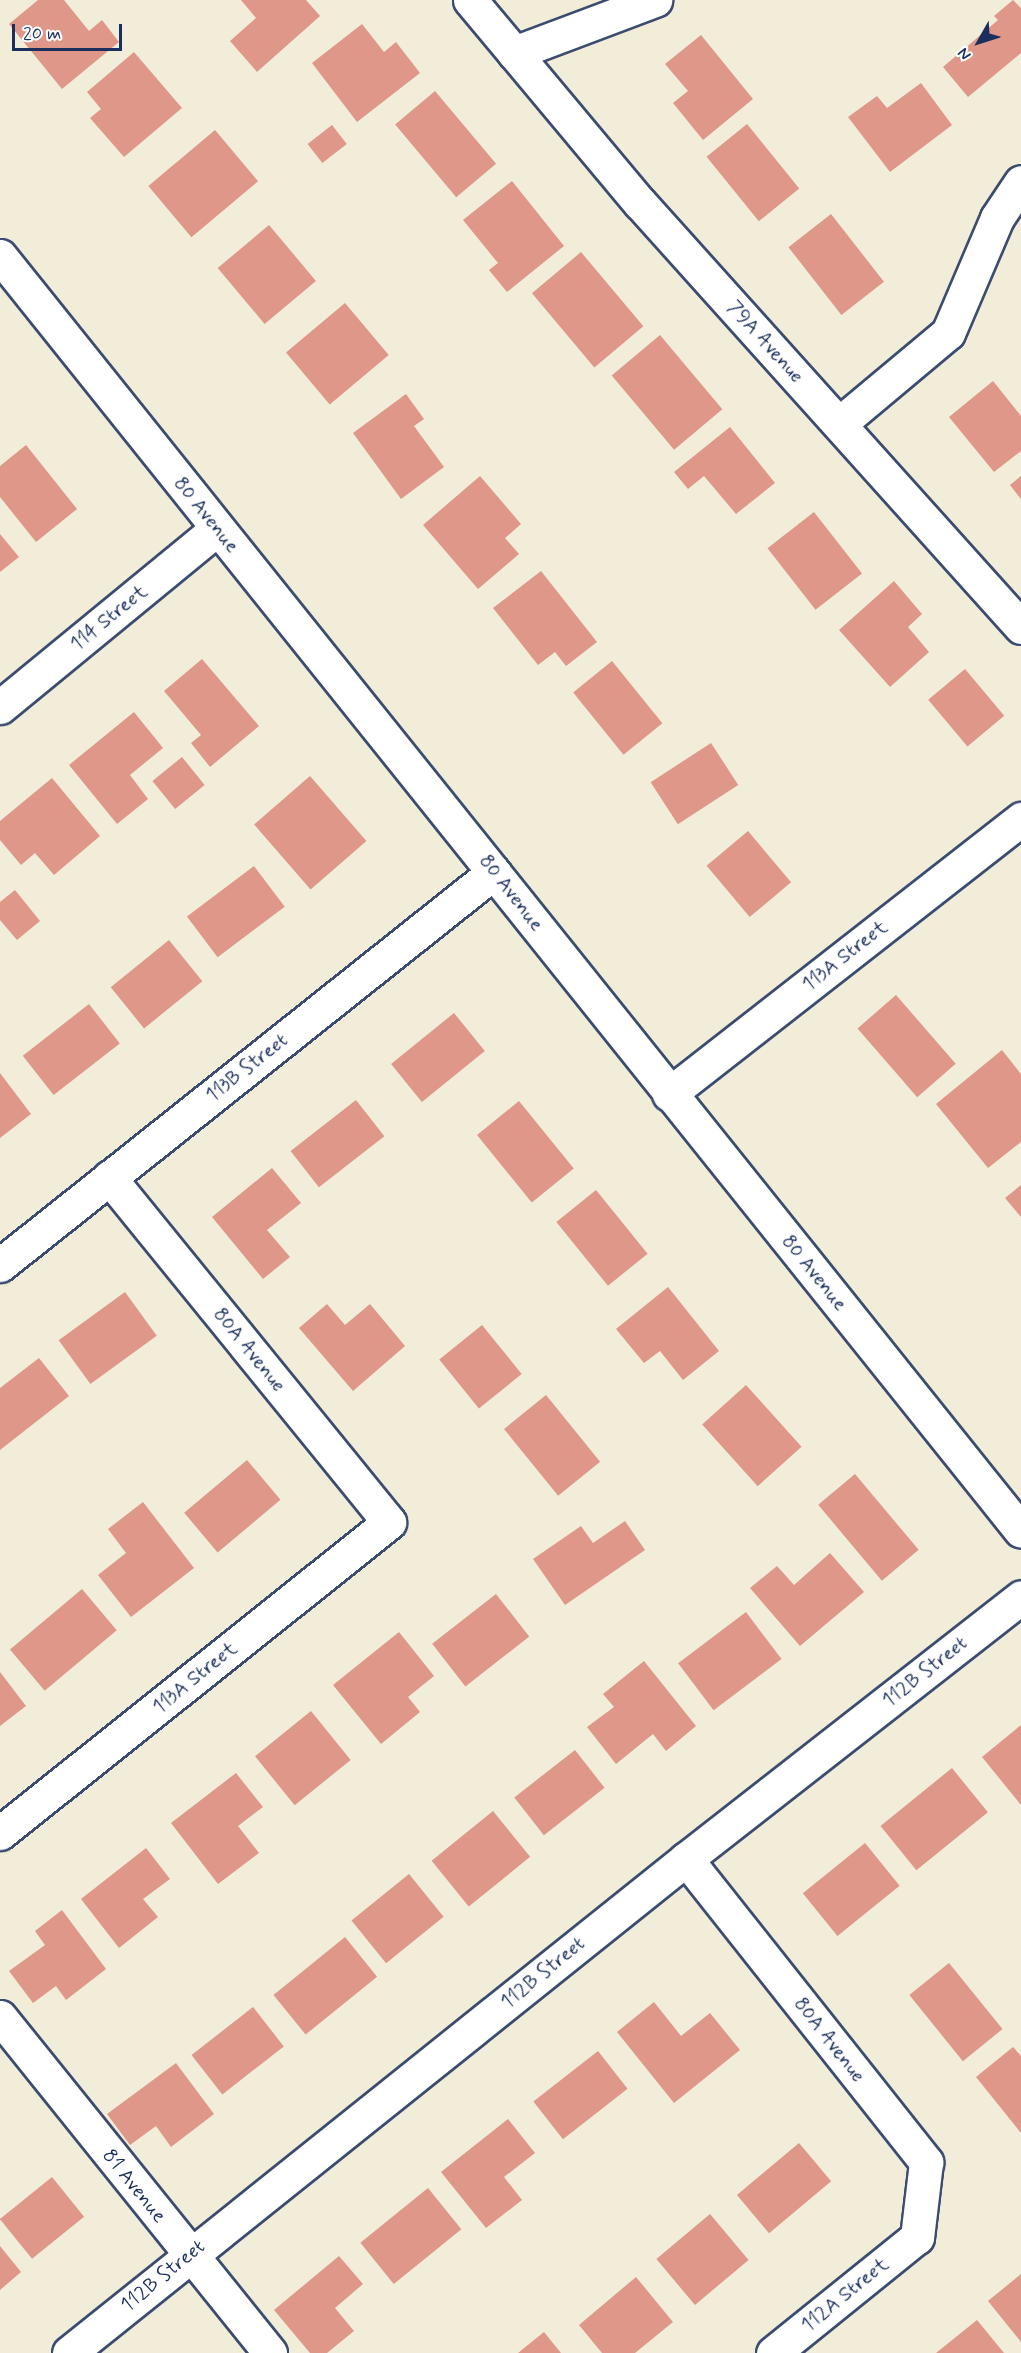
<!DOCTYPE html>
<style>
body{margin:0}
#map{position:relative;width:1021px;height:2353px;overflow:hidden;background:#f1edd8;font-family:Mynerve,sans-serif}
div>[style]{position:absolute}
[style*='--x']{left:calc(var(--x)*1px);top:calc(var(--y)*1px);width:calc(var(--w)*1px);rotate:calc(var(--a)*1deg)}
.building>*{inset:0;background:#de9788;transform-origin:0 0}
.roads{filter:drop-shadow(2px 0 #3b4c70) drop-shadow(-2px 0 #3b4c70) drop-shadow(0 2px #3b4c70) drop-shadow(0 -2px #3b4c70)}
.minor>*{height:33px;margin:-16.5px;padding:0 16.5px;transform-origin:16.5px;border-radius:16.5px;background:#fff}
.tertiary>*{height:33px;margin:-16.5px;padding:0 16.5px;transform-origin:16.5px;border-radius:16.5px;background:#fff}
span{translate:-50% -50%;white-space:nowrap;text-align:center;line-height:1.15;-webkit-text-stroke:5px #fff;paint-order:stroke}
.street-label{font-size:20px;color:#1b2f5e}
.north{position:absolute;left:949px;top:12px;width:60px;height:60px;-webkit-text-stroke:4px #fff;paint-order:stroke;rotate:231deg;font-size:16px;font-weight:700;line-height:24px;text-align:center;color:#1b2f5e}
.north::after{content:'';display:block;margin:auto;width:21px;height:27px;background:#1b2f5e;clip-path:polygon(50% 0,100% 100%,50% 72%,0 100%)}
.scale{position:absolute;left:12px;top:24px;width:110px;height:27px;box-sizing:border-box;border:3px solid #1b2f5e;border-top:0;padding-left:8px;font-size:18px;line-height:21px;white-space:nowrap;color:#1b2f5e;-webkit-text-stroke:4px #fff;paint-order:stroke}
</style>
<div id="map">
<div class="building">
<i style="clip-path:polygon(38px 0,64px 0,89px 31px,102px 20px,119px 42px,62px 89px,9px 24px)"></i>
<i style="clip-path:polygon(241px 0,306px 0,320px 16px,257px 72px,230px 41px,256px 18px)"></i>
<i style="clip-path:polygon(1013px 0,1021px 8px,1021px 53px,968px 97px,943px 67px,998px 20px,994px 16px)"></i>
<i style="clip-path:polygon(362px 24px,384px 52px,396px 42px,420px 73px,357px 122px,312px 63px)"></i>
<i style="clip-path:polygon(701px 35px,753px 99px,703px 140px,673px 103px,688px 91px,665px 64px)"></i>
<i style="clip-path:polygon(134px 52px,182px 108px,124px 157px,90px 118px,101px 109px,87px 92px)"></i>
<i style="clip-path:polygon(921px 83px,952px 125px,890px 172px,848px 117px,877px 96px,887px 108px)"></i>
<i style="left:435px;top:91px;width:95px;height:52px;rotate:50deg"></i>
<i style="left:747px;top:124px;width:83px;height:52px;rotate:51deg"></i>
<i style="left:332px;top:125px;width:24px;height:31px;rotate:52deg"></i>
<i style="left:215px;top:130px;width:67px;height:87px;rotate:50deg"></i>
<i style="clip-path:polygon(512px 181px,564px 246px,507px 292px,489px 270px,498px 263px,463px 220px)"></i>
<i style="left:831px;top:214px;width:86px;height:54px;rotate:52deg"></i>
<i style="left:269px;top:225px;width:73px;height:67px;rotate:50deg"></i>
<i style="left:581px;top:252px;width:97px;height:64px;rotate:50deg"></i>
<i style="left:345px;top:303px;width:68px;height:77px;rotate:50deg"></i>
<i style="left:660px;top:335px;width:97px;height:63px;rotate:50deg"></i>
<i style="clip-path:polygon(993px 381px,1021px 416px,1021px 451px,994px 472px,949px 417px)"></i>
<i style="clip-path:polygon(406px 394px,424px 419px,414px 426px,444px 467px,401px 499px,353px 433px)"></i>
<i style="clip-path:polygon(730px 427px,775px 483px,736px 514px,704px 476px,688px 489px,674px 472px)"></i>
<i style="clip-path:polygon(26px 445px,77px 509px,36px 542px,0 497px,0 466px)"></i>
<i style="clip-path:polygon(480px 476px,521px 524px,505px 538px,519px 554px,478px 589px,423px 525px)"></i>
<i style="clip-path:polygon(1021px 476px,1021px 499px,1010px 485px)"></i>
<i style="left:814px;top:512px;width:78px;height:59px;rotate:52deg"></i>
<i style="clip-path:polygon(0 534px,19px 557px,0 572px)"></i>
<i style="clip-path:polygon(541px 571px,597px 642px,566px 666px,555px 652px,538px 665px,493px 608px)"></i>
<i style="clip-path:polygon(894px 581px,922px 614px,908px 627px,929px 652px,890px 687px,839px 630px)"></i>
<i style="clip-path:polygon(202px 659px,259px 726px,210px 767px,191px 743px,201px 735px,164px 691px)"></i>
<i style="left:612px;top:661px;width:80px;height:50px;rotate:51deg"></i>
<i style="left:965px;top:669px;width:61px;height:48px;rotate:50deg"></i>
<i style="clip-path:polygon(134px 712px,163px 748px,130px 775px,148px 799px,117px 824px,69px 765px)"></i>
<i style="left:711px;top:743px;width:50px;height:72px;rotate:57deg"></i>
<i style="left:182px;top:757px;width:36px;height:38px;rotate:51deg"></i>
<i style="left:310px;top:776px;width:86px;height:74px;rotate:49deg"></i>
<i style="clip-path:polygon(52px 778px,100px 836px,54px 875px,35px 853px,21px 865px,0 840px,0 821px)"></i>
<i style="left:748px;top:831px;width:67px;height:54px;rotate:50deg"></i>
<i style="left:254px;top:866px;width:51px;height:84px;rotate:53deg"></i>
<i style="clip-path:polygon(15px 890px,40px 921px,17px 940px,0 920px,0 902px)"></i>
<i style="left:169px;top:940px;width:53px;height:75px;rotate:51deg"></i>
<i style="left:896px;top:995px;width:91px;height:51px;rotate:49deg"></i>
<i style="left:89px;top:1004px;width:50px;height:84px;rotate:52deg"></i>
<i style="left:454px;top:1013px;width:49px;height:81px;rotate:51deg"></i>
<i style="clip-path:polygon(1002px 1050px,1021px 1074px,1021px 1142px,988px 1168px,936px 1104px)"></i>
<i style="clip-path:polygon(0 1073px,31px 1114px,0 1138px)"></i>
<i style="left:356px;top:1100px;width:46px;height:83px;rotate:52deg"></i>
<i style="left:519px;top:1101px;width:87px;height:54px;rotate:51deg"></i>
<i style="clip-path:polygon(272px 1168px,301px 1203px,267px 1230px,290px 1257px,263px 1279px,212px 1217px)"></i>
<i style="clip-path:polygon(1021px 1185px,1021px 1217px,1005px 1198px)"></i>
<i style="left:596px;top:1190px;width:82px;height:51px;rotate:51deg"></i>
<i style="clip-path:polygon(668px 1287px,719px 1351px,683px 1380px,660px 1351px,644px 1363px,616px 1329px)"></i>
<i style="left:125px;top:1292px;width:54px;height:82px;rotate:54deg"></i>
<i style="clip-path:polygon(327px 1304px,345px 1325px,370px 1304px,405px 1346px,353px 1391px,299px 1328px)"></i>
<i style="left:482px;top:1325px;width:63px;height:55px;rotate:51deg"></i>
<i style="clip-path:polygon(39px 1358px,69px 1396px,0 1450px,0 1388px)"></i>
<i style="left:746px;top:1385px;width:83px;height:59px;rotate:48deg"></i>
<i style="left:546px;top:1395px;width:86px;height:54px;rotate:51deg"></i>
<i style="left:247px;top:1460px;width:52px;height:82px;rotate:50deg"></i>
<i style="left:855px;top:1474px;width:99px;height:48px;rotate:50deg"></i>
<i style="clip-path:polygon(143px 1502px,194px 1568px,131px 1617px,98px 1575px,126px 1553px,108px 1529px)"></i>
<i style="clip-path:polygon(625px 1521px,645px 1550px,565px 1605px,533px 1559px,581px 1526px,593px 1543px)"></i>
<i style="clip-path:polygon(830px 1553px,864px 1592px,800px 1646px,750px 1588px,777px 1566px,794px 1585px)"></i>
<i style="left:82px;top:1589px;width:54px;height:94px;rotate:50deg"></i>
<i style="left:496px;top:1594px;width:54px;height:81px;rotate:52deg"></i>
<i style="left:746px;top:1612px;width:59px;height:85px;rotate:53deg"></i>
<i style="clip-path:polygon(399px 1632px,434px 1676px,408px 1697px,420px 1712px,381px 1744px,333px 1685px)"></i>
<i style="clip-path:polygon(644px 1661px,696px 1726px,666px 1751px,653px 1734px,616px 1764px,587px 1727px,614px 1707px,603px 1694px)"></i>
<i style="clip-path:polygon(0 1672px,26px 1706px,0 1726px)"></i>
<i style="left:311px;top:1711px;width:63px;height:72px;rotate:51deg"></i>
<i style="clip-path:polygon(1021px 1725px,1021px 1805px,982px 1757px)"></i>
<i style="left:575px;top:1750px;width:48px;height:77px;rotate:52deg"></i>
<i style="left:952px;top:1768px;width:57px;height:92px;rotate:51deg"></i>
<i style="clip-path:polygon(236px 1773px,263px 1807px,238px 1826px,259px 1853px,218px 1884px,171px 1823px)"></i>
<i style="left:493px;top:1811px;width:59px;height:79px;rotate:51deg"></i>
<i style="left:865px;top:1843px;width:55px;height:80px;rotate:51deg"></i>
<i style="clip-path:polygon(146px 1848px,170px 1879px,143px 1899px,158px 1917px,119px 1948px,81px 1899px)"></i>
<i style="left:409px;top:1874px;width:55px;height:74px;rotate:51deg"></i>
<i style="clip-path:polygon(62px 1910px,106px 1969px,66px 2000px,56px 1986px,33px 2003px,9px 1971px,45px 1945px,35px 1931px)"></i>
<i style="left:345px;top:1937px;width:51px;height:92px;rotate:51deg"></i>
<i style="left:949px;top:1963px;width:85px;height:51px;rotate:51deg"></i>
<i style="clip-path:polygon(654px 2002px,681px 2036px,710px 2013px,740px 2050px,674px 2103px,617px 2032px)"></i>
<i style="left:253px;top:2007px;width:50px;height:78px;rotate:52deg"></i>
<i style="clip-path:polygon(1013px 2047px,1021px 2056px,1021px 2133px,976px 2077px)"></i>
<i style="left:598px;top:2051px;width:48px;height:82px;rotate:52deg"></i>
<i style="clip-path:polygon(176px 2063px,214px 2114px,171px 2147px,156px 2126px,130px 2145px,107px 2114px)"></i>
<i style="clip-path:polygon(508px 2119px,535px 2153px,504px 2177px,522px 2200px,486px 2228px,441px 2172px)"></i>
<i style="left:799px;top:2143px;width:50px;height:81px;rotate:50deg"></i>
<i style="left:52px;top:2177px;width:51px;height:67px;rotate:51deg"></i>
<i style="left:428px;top:2188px;width:53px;height:87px;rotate:51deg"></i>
<i style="left:710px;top:2214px;width:60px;height:70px;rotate:50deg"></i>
<i style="clip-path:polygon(0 2246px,21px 2272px,0 2290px)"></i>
<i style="clip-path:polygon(339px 2256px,363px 2284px,335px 2308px,354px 2331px,327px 2353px,310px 2353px,274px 2310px)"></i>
<i style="clip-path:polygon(1021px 2274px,1021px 2342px,988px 2301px)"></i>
<i style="clip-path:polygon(636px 2277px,673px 2322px,635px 2353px,602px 2353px,579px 2325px)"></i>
<i style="clip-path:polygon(977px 2320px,1004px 2353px,936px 2353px)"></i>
<i style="clip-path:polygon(544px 2332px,561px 2353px,518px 2353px)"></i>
</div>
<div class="roads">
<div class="minor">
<i style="--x:470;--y:0;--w:265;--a:50.1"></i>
<i style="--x:640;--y:203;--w:570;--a:48.06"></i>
<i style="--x:514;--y:53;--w:151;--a:-20.6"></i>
<i style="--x:839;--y:424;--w:142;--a:-39.9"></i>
<i style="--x:948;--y:333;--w:125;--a:-66.9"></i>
<i style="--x:997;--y:218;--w:43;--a:-56.3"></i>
<i style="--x:0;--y:707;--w:281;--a:-39.4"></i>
<i style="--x:669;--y:1094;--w:447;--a:-38"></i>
<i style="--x:0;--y:1265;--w:631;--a:-38.5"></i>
<i style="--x:0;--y:1833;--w:498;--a:-38.6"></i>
<i style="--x:389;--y:1522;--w:444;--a:-129.1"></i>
<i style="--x:686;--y:1859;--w:387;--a:51.6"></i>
<i style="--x:926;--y:2162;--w:76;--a:96.8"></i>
<i style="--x:917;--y:2237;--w:185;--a:141.1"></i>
<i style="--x:0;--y:2017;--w:431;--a:51.2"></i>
<i style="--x:69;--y:2353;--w:790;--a:-38.68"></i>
<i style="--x:686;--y:1859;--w:425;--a:-38"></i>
</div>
<div class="tertiary">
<i style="--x:0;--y:256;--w:1633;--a:51.31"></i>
</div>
</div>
<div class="street-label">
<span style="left:765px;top:342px;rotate:48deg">79A Avenue</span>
<span style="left:206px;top:515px;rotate:51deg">80 Avenue</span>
<span style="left:109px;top:618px;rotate:-39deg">114 Street</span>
<span style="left:511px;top:893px;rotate:52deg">80 Avenue</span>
<span style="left:845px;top:956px;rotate:-38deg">113A Street</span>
<span style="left:247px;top:1068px;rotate:-38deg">113B Street</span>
<span style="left:814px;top:1273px;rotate:51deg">80 Avenue</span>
<span style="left:249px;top:1350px;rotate:51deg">80A Avenue</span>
<span style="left:925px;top:1672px;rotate:-38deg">112B Street</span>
<span style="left:195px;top:1678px;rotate:-39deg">113A Street</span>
<span style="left:543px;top:1973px;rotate:-39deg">112B Street</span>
<span style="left:829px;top:2040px;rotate:52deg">80A Avenue</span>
<span style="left:134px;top:2186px;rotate:51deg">81 Avenue</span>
<span style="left:163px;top:2276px;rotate:-39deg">112B Street</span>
<span style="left:845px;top:2295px;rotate:-39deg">112A Street</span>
</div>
<div class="north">N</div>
<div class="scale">20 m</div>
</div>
